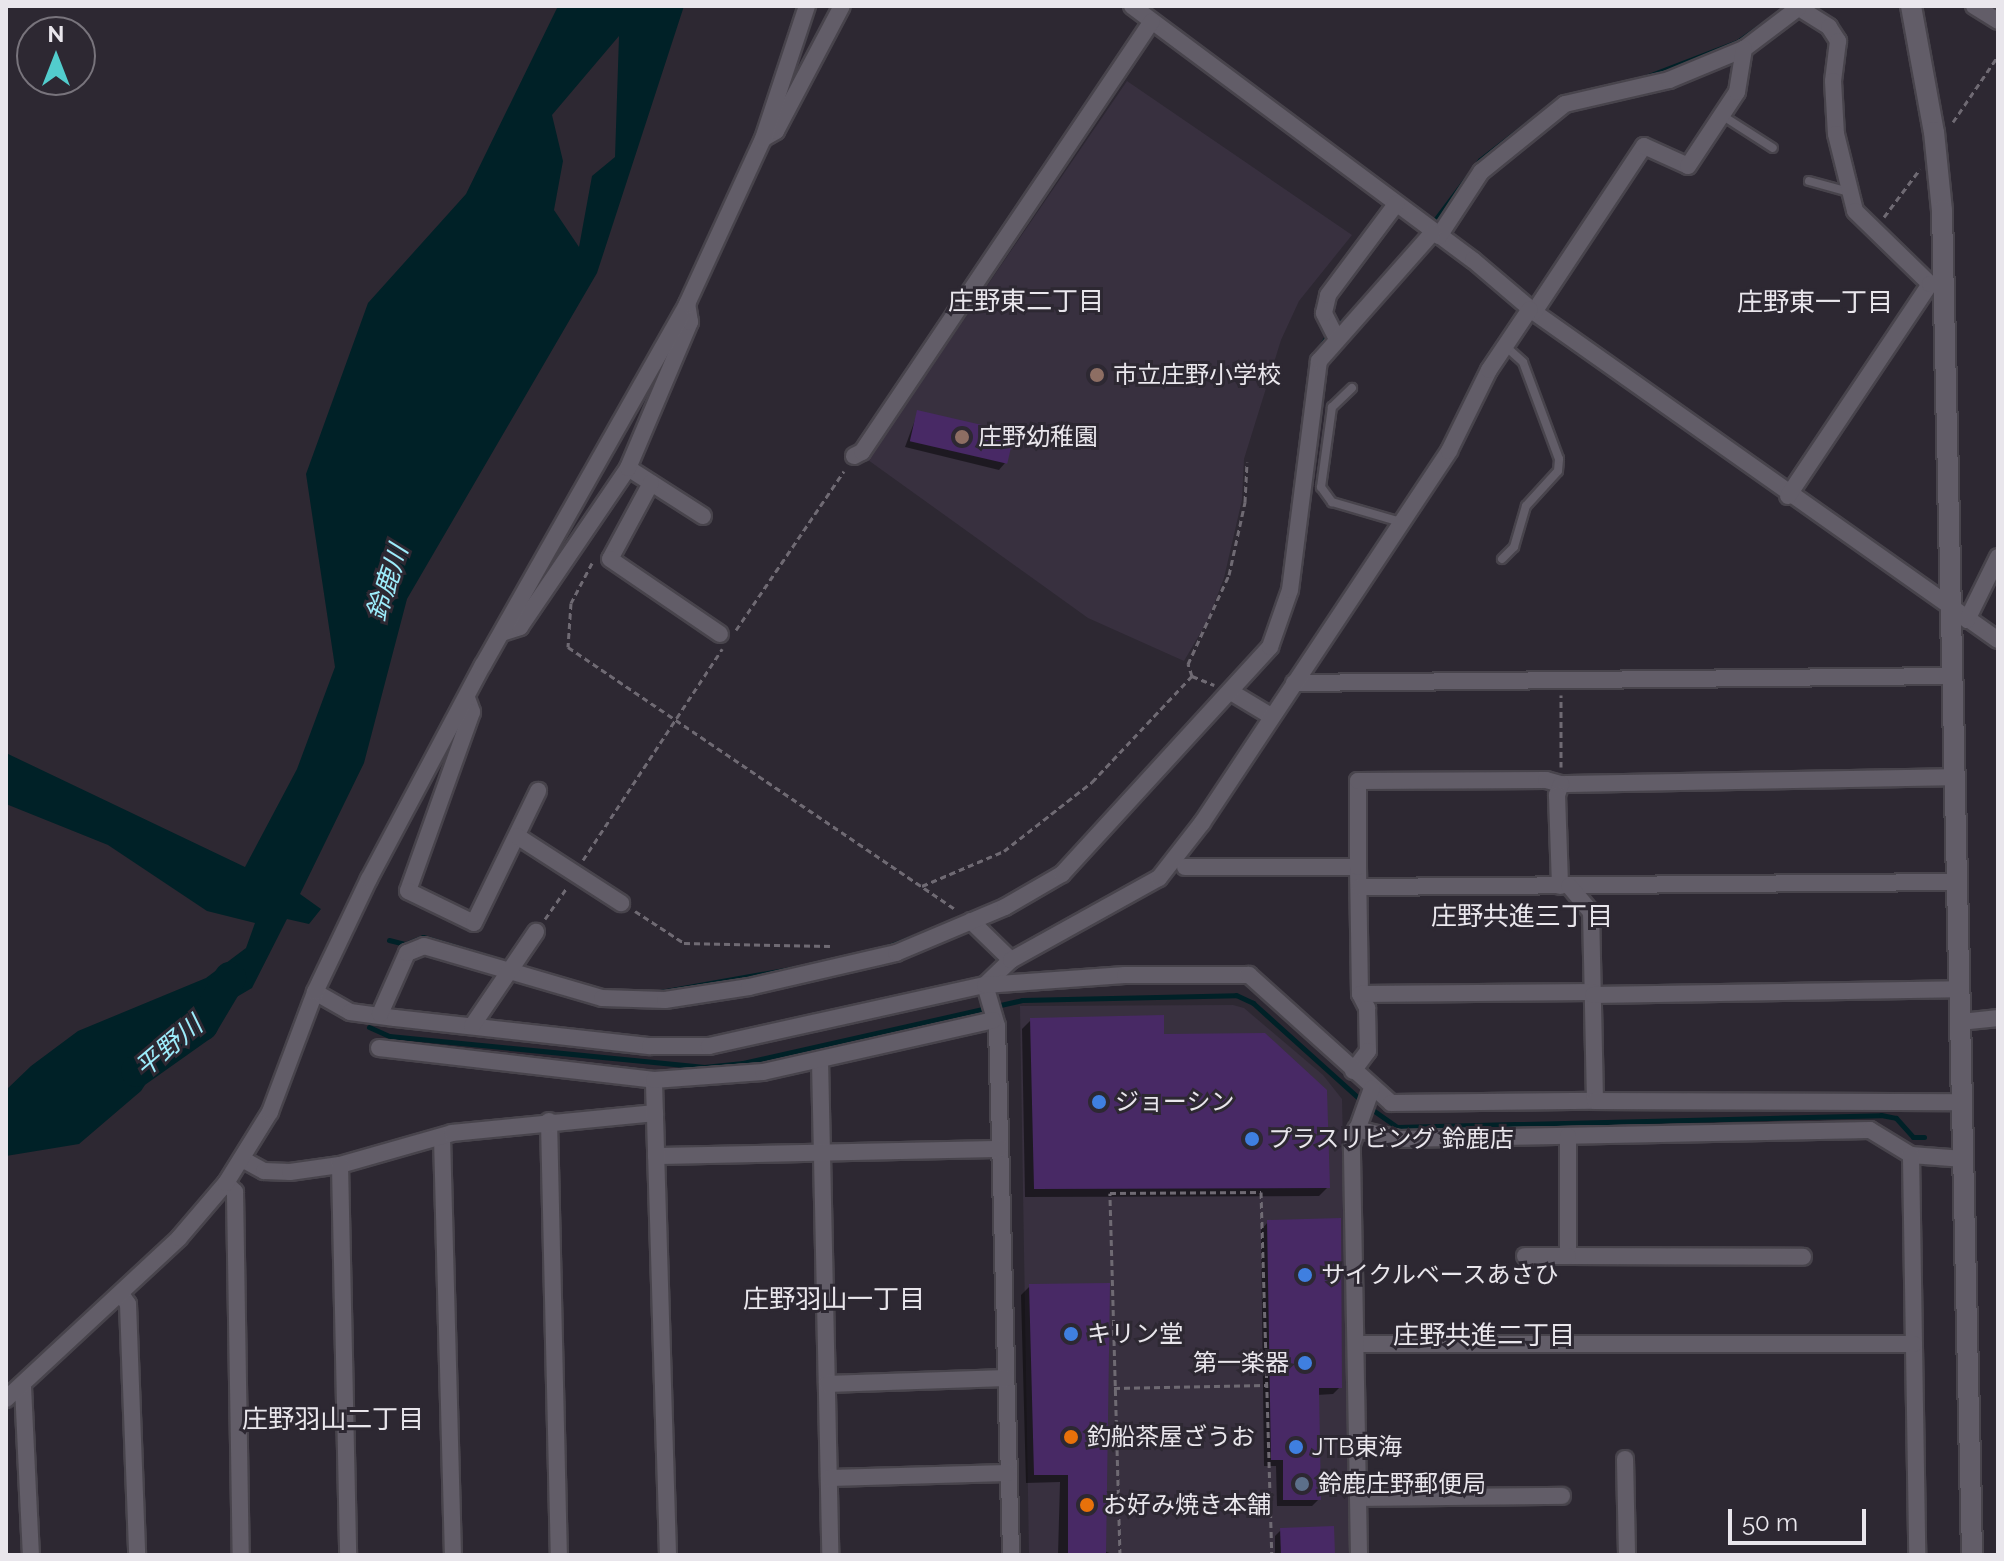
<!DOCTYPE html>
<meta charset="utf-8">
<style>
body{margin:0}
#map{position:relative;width:2004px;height:1561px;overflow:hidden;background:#2d2832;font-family:Raleway,"Noto Sans JP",sans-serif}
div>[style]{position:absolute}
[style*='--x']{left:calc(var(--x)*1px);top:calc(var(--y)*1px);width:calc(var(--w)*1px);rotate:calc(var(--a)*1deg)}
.built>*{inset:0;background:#38303f}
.water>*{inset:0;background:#002127}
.shadow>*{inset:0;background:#0007}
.stream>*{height:5px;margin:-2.5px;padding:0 2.5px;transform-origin:2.5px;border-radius:2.5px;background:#002127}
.river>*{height:32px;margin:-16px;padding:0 16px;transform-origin:16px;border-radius:16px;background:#002127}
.building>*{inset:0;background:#482965;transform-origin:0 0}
.path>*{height:3px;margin-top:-1.5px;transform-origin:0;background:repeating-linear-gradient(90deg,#6f6a73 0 6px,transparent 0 10px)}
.roads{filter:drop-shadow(2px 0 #48444c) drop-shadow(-2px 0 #48444c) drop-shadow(0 2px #48444c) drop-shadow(0 -2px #48444c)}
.service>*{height:8px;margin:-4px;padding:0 4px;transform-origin:4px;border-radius:4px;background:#625d68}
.minor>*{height:16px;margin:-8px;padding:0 8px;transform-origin:8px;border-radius:8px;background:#625d68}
.tertiary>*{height:20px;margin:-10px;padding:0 10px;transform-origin:10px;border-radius:10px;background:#625d68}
.dots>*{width:22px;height:22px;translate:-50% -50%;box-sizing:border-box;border:4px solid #2d2832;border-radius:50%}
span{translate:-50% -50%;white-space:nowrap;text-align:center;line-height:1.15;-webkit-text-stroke:6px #2d2832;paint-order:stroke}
.poi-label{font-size:24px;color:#e9e6ec}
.left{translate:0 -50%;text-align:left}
.right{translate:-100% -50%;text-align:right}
.neighbourhood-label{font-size:26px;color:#e9e6ec}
.water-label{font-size:26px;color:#9decfb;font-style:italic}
.frame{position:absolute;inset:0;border:8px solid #e9e6ec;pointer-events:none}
.north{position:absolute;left:16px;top:16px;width:80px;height:80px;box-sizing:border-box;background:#2d2832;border:2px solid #78747c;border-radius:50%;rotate:0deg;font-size:22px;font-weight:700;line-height:32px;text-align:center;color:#e9e6ec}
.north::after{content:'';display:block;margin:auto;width:28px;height:36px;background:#52cdcd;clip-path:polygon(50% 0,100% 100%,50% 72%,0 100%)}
.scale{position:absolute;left:1728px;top:1509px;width:138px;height:36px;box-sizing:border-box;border:4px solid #e9e6ec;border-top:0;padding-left:10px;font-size:24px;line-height:28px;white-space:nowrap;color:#e9e6ec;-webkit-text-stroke:6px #2d2832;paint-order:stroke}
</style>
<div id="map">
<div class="built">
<i style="clip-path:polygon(1127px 81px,1352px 235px,1299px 301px,1281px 340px,1244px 459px,1242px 500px,1224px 578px,1208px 620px,1184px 661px,1088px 618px,868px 460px)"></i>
<i style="clip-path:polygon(1233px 1005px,1244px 1008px,1323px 1075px,1342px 1099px,1352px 1555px,1029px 1555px,1020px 1006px)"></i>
</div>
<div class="water">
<i style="clip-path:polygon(evenodd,558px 6px,684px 6px,597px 273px,407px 599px,364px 763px,300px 894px,321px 909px,309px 924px,287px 919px,252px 988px,182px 1029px,141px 1091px,79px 1144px,6px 1156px,6px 1090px,31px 1066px,78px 1031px,206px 978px,246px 948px,255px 923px,207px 911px,108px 845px,6px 804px,6px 753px,245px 867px,297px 769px,335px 667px,306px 474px,368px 303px,466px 194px,558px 6px,619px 36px,615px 157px,592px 176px,579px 247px,554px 210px,563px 161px,552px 115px,619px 36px)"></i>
</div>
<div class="shadow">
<i style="clip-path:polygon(918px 412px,1005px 463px,999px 470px,905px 447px)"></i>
<i style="clip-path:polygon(1031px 1020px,1328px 1187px,1319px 1196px,1025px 1197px,1022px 1029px)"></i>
<i style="clip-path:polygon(1268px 1222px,1340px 1387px,1333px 1394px,1317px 1395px,1319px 1499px,1312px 1506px,1277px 1506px,1276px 1466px,1264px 1466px,1261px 1230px)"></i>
<i style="clip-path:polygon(1030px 1286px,1104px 1551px,1115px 1555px,1058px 1555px,1060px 1482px,1026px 1483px,1021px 1295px)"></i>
<i style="clip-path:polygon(1281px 1530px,1333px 1555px,1275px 1555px,1275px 1536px)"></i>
</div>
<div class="stream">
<i style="--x:1643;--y:78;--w:101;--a:-21"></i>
<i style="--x:1737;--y:42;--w:44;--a:-34.8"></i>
<i style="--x:1432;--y:224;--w:80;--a:-53.1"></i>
<i style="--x:1480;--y:160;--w:101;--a:-37.8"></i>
<i style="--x:1560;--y:98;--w:43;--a:-13.4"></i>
<i style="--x:1336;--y:326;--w:22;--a:-39"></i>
<i style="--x:1313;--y:358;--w:30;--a:-57"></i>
<i style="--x:984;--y:908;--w:34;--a:-27"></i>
<i style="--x:389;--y:940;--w:16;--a:14"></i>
<i style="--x:405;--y:944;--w:19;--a:-21"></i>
<i style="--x:423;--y:937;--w:171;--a:16.6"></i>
<i style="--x:884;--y:948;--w:42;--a:-21"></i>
<i style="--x:660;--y:992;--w:142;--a:-10.1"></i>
<i style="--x:369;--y:1027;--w:22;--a:24"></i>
<i style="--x:389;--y:1036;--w:317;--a:5.6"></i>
<i style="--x:704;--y:1067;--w:39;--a:-6"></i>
<i style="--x:743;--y:1063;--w:286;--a:-12.7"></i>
<i style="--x:1022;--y:1000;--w:214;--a:-1.3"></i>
<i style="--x:1236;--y:995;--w:19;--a:25"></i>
<i style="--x:1253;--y:1003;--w:147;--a:42"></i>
<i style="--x:1370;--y:1108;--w:33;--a:35"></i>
<i style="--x:1397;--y:1127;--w:484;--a:-1.4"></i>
<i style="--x:1881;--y:1115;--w:15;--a:11"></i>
<i style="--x:1896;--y:1118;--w:25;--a:48"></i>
<i style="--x:1913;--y:1137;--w:11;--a:0"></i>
</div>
<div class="river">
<i style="--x:137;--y:1071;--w:80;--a:-35.3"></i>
<i style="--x:202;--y:1025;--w:55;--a:-59.2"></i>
</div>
<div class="building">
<i style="left:917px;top:410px;width:100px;height:32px;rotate:13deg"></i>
<i style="clip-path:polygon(1164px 1015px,1164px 1034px,1265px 1033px,1327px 1090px,1330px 1188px,1034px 1189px,1030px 1018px)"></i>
<i style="clip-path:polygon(1341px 1218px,1342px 1388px,1319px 1388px,1321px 1500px,1283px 1500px,1283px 1460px,1271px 1460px,1267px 1220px)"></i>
<i style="clip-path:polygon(1110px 1283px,1106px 1555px,1068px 1555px,1068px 1475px,1034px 1475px,1029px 1284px)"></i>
<i style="left:1334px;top:1526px;width:29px;height:54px;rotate:88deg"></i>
</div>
<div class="path">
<i style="--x:1953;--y:122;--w:80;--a:-55.7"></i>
<i style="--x:1884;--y:217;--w:60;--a:-53.1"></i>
<i style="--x:592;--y:563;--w:45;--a:117.7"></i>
<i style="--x:571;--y:603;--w:44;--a:93.9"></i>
<i style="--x:568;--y:647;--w:466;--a:34.1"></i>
<i style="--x:736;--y:630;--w:192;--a:-55.8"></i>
<i style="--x:1192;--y:676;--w:24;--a:22"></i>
<i style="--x:1561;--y:767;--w:72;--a:-90"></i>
<i style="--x:583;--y:860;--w:253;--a:-56.6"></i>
<i style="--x:922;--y:886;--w:89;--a:-23.1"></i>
<i style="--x:1004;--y:851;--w:112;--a:-38.1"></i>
<i style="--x:1092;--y:782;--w:146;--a:-46.7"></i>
<i style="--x:1192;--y:676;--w:13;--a:-108"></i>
<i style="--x:1188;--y:664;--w:98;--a:-65.3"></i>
<i style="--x:1229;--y:575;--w:75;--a:-77.6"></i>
<i style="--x:1245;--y:502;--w:40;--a:-87.1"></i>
<i style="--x:635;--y:911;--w:59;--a:33.1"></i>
<i style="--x:684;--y:943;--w:146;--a:1.2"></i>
<i style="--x:545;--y:919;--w:37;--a:-55"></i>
<i style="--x:1114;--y:1388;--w:152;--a:-1.1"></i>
<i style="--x:1120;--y:1555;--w:362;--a:-91.6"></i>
<i style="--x:1110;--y:1193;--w:151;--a:-0.4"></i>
<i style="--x:1261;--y:1192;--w:363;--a:88.3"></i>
</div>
<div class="roads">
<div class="service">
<i style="--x:1723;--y:116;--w:59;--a:32.6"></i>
<i style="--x:1809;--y:181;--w:41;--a:15.4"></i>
<i style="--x:1352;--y:388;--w:28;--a:136"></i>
<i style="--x:1332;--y:407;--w:81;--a:97.8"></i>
<i style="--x:1321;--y:487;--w:19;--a:54"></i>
<i style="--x:1332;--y:502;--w:72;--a:16.2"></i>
<i style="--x:1502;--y:559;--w:17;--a:-45"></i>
<i style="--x:1514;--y:547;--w:43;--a:-73.7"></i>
<i style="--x:1526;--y:506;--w:47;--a:-47.6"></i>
<i style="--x:1558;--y:471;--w:12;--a:-85"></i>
<i style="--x:1559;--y:459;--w:103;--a:-110.4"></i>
<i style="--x:1523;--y:362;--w:24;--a:-138"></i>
</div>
<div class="minor">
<i style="--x:1132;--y:6;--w:425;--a:36.7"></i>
<i style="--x:1473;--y:260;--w:80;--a:40.4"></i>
<i style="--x:1534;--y:312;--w:568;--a:35.26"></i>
<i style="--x:1796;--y:6;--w:39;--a:32"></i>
<i style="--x:1829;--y:27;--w:17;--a:57"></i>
<i style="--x:1838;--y:41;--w:40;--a:97.1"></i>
<i style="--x:1833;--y:81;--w:53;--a:86.8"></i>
<i style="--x:1836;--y:134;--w:79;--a:76.1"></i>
<i style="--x:1855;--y:211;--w:105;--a:44.2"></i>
<i style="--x:1974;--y:6;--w:28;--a:32"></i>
<i style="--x:764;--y:138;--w:14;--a:-30"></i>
<i style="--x:776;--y:131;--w:141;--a:-62.2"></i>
<i style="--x:1439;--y:236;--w:77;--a:-56.7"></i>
<i style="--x:1481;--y:172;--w:108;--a:-39"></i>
<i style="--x:1565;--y:104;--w:107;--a:-13"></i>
<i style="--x:1669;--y:80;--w:81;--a:-22.5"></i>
<i style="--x:1744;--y:49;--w:68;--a:-37.2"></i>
<i style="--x:1534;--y:312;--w:199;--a:-56.5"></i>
<i style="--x:1644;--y:146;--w:48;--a:24.4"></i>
<i style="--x:1688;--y:166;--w:89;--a:-56.5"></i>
<i style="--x:1737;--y:92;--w:44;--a:-80.8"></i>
<i style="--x:1337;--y:339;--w:29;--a:-117"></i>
<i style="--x:1324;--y:313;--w:18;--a:-77"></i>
<i style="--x:1328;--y:295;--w:114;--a:-53.2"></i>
<i style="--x:854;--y:456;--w:9;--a:-27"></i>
<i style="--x:862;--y:452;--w:519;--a:-56.07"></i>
<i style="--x:628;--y:468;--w:89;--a:32.6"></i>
<i style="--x:651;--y:483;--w:86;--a:118.3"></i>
<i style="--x:610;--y:559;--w:133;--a:34.3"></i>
<i style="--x:1788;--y:496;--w:255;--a:-56.2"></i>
<i style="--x:1930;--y:284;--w:7;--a:0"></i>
<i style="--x:1967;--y:620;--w:70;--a:-63.8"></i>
<i style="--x:502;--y:633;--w:19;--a:-18"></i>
<i style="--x:520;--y:627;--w:192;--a:-55.8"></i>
<i style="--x:628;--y:468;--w:159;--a:-67"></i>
<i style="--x:690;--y:322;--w:18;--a:-99"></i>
<i style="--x:1294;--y:683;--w:658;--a:-0.61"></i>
<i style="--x:1231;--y:692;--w:47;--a:31"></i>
<i style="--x:467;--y:698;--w:15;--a:70"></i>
<i style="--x:472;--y:712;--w:190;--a:109.7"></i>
<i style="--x:408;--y:891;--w:73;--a:25.9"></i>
<i style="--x:474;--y:923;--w:147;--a:-64.1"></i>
<i style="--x:1561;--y:784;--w:394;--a:-1"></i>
<i style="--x:517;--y:836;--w:124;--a:32.8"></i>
<i style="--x:1185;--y:867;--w:173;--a:0"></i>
<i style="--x:1358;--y:867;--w:127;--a:89.1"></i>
<i style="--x:1360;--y:994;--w:16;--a:63"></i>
<i style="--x:1367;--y:1008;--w:43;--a:88.7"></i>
<i style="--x:1368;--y:1051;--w:25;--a:127"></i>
<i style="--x:1358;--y:867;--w:86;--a:-90"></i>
<i style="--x:1358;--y:781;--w:188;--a:-0.3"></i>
<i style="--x:1546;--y:780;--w:16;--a:15"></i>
<i style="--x:1561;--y:784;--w:12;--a:110"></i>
<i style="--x:1557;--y:795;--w:91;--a:88.1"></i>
<i style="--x:1359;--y:887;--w:598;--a:-0.48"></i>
<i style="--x:971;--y:921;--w:56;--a:44.3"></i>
<i style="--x:985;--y:985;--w:36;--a:-44"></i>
<i style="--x:1011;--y:960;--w:169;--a:-29"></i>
<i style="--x:1159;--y:878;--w:70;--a:-52"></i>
<i style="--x:1202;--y:823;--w:447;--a:-56.4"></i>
<i style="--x:1449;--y:451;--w:90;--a:-63.7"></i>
<i style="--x:1489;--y:370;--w:73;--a:-56.1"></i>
<i style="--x:985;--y:985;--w:43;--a:73.7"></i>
<i style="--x:997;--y:1026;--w:529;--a:88.48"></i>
<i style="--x:315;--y:992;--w:40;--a:29.7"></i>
<i style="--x:350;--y:1012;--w:45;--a:7.6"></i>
<i style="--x:395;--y:1018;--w:257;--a:6.3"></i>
<i style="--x:650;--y:1046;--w:59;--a:0"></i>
<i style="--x:709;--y:1046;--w:283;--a:-12.5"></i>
<i style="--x:985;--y:985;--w:140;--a:-4.1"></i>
<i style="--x:1125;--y:975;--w:124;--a:0"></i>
<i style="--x:1249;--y:975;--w:191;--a:42"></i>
<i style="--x:1391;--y:1103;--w:204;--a:-0.6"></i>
<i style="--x:1595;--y:1101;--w:189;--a:-91.2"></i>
<i style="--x:1591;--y:912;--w:34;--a:-130"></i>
<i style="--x:1360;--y:994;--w:233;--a:-0.5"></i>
<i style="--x:1593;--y:995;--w:365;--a:-0.9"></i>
<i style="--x:380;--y:1014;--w:67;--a:-66.1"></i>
<i style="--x:407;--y:953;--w:18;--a:-22"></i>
<i style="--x:424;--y:946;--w:185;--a:16.3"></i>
<i style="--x:602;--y:998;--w:63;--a:1.8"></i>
<i style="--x:665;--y:1000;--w:85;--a:-8.8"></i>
<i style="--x:749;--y:987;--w:151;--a:-13"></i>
<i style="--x:896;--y:953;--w:118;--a:-22.9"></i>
<i style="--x:1005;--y:907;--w:66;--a:-30.1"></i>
<i style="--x:1062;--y:874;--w:308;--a:-47.5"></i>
<i style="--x:1270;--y:647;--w:60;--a:-70.7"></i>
<i style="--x:1290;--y:590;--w:231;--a:-82.8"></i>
<i style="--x:1319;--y:361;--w:172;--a:-48.5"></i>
<i style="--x:1960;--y:1022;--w:38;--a:-6"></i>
<i style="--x:472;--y:1026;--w:114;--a:-55.8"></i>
<i style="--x:379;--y:1048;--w:277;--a:6.6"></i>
<i style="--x:820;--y:1060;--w:495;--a:88.8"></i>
<i style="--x:1595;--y:1101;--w:368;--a:0.2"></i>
<i style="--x:549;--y:1121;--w:434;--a:88.7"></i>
<i style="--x:1356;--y:1129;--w:44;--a:13.1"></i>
<i style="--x:1399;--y:1139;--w:471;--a:-1.1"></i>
<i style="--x:1870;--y:1130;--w:48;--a:31.4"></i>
<i style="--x:1911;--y:1155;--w:53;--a:4.3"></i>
<i style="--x:1568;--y:1136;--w:120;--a:90"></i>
<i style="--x:1568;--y:1256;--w:235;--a:0.2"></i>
<i style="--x:442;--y:1137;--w:418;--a:88.5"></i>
<i style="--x:1911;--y:1155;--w:400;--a:89.1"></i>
<i style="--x:656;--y:1156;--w:344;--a:-1.2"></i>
<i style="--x:242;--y:1159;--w:25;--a:29"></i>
<i style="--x:264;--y:1171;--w:26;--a:2"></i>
<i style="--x:290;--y:1172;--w:50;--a:-8"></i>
<i style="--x:340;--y:1165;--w:116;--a:-15.9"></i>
<i style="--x:452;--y:1133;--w:204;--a:-5.6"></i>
<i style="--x:340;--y:1165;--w:390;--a:88.8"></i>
<i style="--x:226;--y:1183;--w:13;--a:45"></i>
<i style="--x:235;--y:1192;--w:363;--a:89.1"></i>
<i style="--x:1525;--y:1256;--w:43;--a:0"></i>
<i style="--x:121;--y:1294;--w:12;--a:55"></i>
<i style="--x:128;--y:1304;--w:251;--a:87.9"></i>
<i style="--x:1356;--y:1344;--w:558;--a:0"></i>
<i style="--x:827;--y:1384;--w:179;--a:-1.9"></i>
<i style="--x:23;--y:1387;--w:168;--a:87.3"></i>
<i style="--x:6;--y:1399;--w:236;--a:-42.9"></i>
<i style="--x:179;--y:1238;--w:72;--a:-49.5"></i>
<i style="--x:226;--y:1183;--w:84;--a:-58.2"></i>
<i style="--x:270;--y:1112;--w:128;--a:-69.4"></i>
<i style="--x:315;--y:992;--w:125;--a:-64.5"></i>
<i style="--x:369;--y:879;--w:242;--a:-62"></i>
<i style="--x:483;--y:665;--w:415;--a:-60.5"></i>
<i style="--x:687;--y:304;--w:182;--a:-65.3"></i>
<i style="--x:763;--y:139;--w:140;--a:-71.7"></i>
<i style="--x:1625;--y:1459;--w:96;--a:88.8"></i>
<i style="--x:829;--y:1478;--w:179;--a:-1.6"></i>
<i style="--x:1359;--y:1498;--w:203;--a:-0.6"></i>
<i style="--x:668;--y:1555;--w:475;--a:-91.7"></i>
<i style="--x:654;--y:1080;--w:109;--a:-4.2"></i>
<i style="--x:763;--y:1072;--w:236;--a:-12.7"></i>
<i style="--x:1359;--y:1555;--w:411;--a:-91"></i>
<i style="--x:1352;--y:1144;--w:59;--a:-70.3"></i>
</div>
<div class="tertiary">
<i style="--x:1911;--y:6;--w:128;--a:79.7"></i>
<i style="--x:1934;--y:132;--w:79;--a:84.2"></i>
<i style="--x:1942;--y:211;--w:1344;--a:88.72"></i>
</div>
</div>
<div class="dots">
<i style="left:1097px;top:375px;background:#8d6e63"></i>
<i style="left:962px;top:437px;background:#8d6e63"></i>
<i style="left:1099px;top:1102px;background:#3f7fe0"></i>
<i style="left:1252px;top:1139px;background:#3f7fe0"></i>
<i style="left:1305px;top:1275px;background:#3f7fe0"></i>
<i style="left:1071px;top:1334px;background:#3f7fe0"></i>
<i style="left:1305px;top:1363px;background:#3f7fe0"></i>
<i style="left:1071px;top:1437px;background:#e8710a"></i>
<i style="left:1296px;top:1447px;background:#3f7fe0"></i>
<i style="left:1302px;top:1484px;background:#5c6f8a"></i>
<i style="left:1087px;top:1505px;background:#e8710a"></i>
</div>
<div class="poi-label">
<span class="left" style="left:1113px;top:375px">市立庄野小学校</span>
<span class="left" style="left:978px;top:437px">庄野幼稚園</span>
<span class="left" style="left:1115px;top:1102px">ジョーシン</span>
<span class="left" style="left:1268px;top:1139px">プラスリビング 鈴鹿店</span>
<span class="left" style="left:1321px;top:1275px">サイクルベースあさひ</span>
<span class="left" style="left:1087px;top:1334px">キリン堂</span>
<span class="right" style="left:1289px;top:1363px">第一楽器</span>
<span class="left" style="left:1087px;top:1437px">釣船茶屋ざうお</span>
<span class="left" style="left:1312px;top:1447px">JTB東海</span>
<span class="left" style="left:1318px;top:1484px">鈴鹿庄野郵便局</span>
<span class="left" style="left:1103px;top:1505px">お好み焼き本舗</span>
</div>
<div class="neighbourhood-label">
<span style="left:1026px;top:302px">庄野東二丁目</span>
<span style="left:1815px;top:303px">庄野東一丁目</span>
<span style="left:1522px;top:917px">庄野共進三丁目</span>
<span style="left:834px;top:1300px">庄野羽山一丁目</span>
<span style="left:1484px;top:1336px">庄野共進二丁目</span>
<span style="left:333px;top:1420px">庄野羽山二丁目</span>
</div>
<div class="water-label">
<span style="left:388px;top:583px;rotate:-72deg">鈴鹿川</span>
<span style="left:169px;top:1047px;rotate:-40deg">平野川</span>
</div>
<div class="frame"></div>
<div class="north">N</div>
<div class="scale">50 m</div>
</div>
